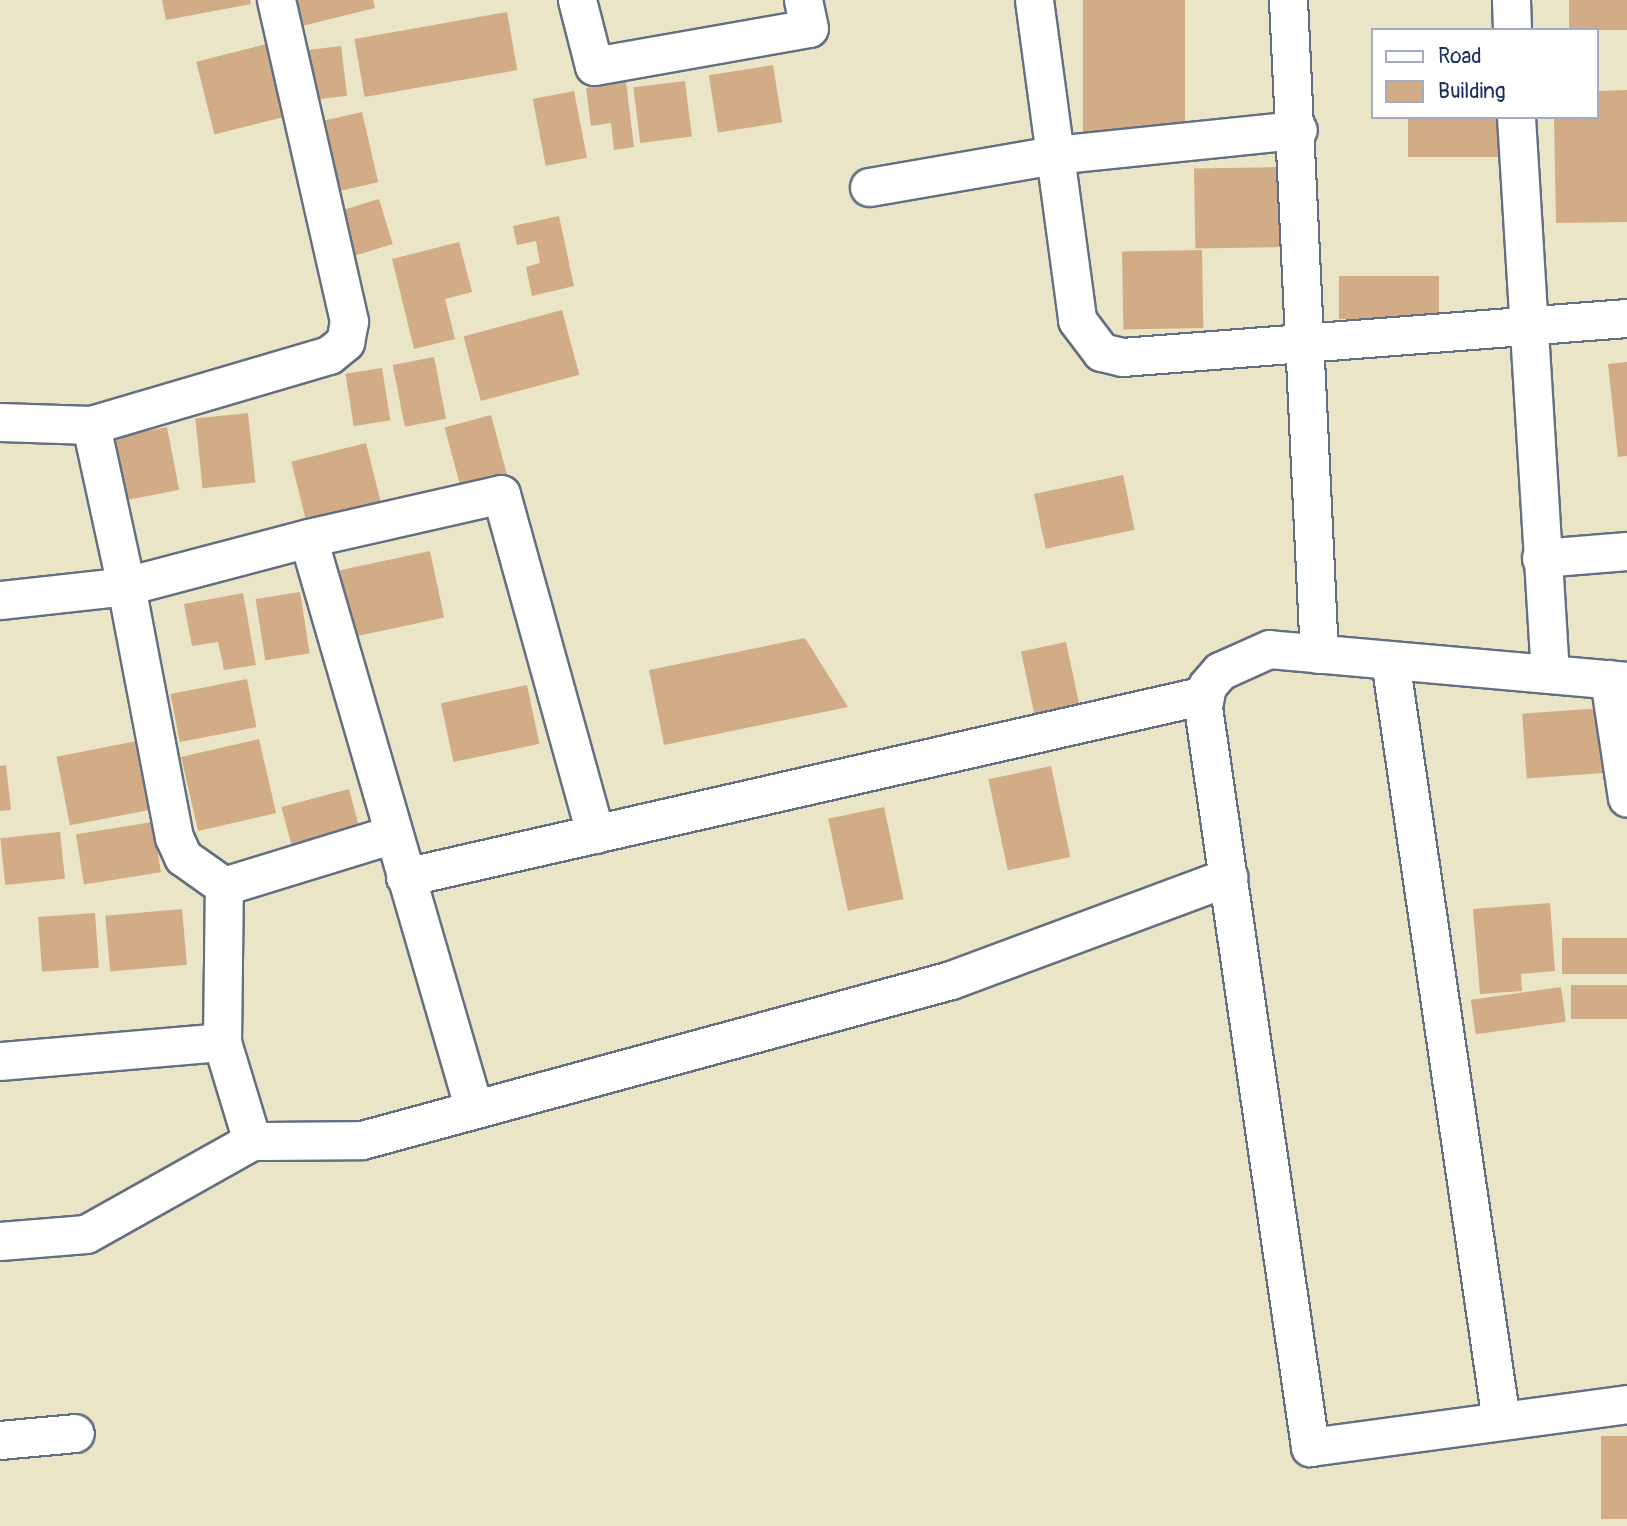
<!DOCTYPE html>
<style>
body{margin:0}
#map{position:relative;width:1627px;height:1526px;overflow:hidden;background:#eae5c6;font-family:Pangolin,sans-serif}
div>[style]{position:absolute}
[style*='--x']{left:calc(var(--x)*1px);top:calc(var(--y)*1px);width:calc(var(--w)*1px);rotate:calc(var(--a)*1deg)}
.building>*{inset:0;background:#d1ac87;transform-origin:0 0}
.roads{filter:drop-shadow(2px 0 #636f82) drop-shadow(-2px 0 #636f82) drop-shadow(0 2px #636f82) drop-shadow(0 -2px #636f82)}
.street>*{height:37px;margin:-18.5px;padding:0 18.5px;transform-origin:18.5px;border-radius:18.5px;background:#fff}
span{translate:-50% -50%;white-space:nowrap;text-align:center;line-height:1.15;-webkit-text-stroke:7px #fff;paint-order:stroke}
.legend{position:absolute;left:1371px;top:28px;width:228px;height:91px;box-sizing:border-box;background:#fff;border:2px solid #a4acbf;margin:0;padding:9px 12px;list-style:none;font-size:21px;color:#1b2f5e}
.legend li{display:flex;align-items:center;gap:14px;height:35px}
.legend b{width:35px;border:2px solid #a4acbf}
</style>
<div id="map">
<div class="building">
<i style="clip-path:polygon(162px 0,250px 0,251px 4px,166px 20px)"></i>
<i style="clip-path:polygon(295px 0,373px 0,375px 8px,302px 26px)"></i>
<i style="left:1083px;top:0;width:102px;height:137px"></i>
<i style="left:1569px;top:0;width:58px;height:30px"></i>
<i style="left:507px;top:12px;width:59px;height:155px;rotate:80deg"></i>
<i style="left:271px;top:43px;width:75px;height:77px;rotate:76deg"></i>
<i style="left:341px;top:46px;width:50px;height:39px;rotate:83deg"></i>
<i style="left:773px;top:65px;width:58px;height:65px;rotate:81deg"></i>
<i style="left:685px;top:81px;width:56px;height:52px;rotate:83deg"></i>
<i style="clip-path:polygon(626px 82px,634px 147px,614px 150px,611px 123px,591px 126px,586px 88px)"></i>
<i style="clip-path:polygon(1627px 90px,1627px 222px,1556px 223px,1554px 117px,1597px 117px,1597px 91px)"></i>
<i style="left:574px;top:91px;width:68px;height:42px;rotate:79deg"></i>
<i style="left:362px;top:112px;width:72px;height:45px;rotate:77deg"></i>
<i style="left:1408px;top:117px;width:95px;height:40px"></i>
<i style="left:1280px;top:167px;width:80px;height:86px;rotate:89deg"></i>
<i style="left:379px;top:199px;width:47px;height:41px;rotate:73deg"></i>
<i style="clip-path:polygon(559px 216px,574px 286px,532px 296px,526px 267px,540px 263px,536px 241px,517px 245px,513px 226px)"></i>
<i style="clip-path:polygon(459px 242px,472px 292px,445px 299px,455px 339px,414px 349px,392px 259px)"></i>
<i style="left:1202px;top:250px;width:78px;height:80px;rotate:89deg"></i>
<i style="left:1339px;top:276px;width:100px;height:43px"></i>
<i style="left:562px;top:310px;width:67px;height:102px;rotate:75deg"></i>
<i style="left:434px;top:357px;width:63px;height:42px;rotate:79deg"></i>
<i style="clip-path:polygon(1627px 362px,1627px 456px,1618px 457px,1608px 364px)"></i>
<i style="left:382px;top:368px;width:53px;height:37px;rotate:81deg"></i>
<i style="left:248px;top:413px;width:70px;height:53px;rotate:84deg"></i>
<i style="left:491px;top:415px;width:71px;height:48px;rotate:75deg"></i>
<i style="left:167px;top:427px;width:64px;height:57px;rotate:79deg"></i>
<i style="left:366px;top:443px;width:66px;height:77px;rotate:76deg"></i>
<i style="left:1123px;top:475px;width:56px;height:91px;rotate:78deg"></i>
<i style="left:430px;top:551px;width:68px;height:92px;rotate:78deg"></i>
<i style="left:300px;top:592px;width:62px;height:45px;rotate:81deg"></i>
<i style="clip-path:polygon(243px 593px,256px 665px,224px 670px,218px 642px,192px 646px,184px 604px)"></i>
<i style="clip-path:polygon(805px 638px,848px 707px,664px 745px,649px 670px)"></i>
<i style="left:1066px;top:642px;width:66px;height:46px;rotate:78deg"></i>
<i style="left:247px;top:679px;width:49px;height:78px;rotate:79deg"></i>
<i style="left:527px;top:685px;width:60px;height:88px;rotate:78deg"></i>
<i style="left:1603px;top:708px;width:65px;height:81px;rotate:86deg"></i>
<i style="left:259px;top:739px;width:76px;height:80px;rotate:77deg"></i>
<i style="left:137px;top:741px;width:70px;height:82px;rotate:79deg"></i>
<i style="clip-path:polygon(6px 765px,11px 810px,0 811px,0 766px)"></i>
<i style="left:1051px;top:766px;width:93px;height:64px;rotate:78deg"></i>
<i style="left:349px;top:789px;width:51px;height:70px;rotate:75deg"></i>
<i style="left:884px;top:807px;width:94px;height:57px;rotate:78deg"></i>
<i style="left:153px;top:822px;width:51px;height:78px;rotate:81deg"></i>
<i style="left:60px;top:832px;width:47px;height:60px;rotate:84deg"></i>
<i style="clip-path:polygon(1550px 903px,1555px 971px,1521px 974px,1522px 991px,1480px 994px,1473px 909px)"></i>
<i style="left:182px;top:909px;width:56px;height:77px;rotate:85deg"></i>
<i style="left:95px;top:913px;width:55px;height:57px;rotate:86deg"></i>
<i style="left:1627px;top:938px;width:36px;height:65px;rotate:90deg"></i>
<i style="left:1627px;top:985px;width:34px;height:56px;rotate:90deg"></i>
<i style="left:1561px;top:987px;width:35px;height:91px;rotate:82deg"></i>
<i style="left:1601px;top:1436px;width:26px;height:83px"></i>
</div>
<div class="roads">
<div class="street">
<i style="--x:577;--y:0;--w:68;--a:75.6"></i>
<i style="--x:594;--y:66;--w:218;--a:-10"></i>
<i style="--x:809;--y:28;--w:29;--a:-102"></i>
<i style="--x:1034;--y:0;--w:323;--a:82.3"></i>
<i style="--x:1077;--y:320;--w:40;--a:53"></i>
<i style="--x:1101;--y:352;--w:22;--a:13"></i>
<i style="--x:1122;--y:357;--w:507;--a:-4.42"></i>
<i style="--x:1288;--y:0;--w:655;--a:87.29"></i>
<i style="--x:1511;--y:0;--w:30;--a:88"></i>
<i style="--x:1516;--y:117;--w:558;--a:86.51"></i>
<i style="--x:869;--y:187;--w:188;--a:-9.8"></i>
<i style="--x:1054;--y:155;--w:245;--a:-5.9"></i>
<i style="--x:0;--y:422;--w:91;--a:1.9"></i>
<i style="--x:91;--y:425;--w:248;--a:-16.4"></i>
<i style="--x:329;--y:355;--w:21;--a:-39"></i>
<i style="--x:345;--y:342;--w:21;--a:-79"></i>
<i style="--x:349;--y:321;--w:329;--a:-102.8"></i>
<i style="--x:308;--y:538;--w:188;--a:165.2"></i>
<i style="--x:126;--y:586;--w:256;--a:79.2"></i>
<i style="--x:174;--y:837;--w:22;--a:66"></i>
<i style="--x:183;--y:857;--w:50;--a:35.3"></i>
<i style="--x:224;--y:886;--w:177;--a:-17.1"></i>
<i style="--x:1541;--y:558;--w:86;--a:-4.7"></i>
<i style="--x:0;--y:600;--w:127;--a:-6.3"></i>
<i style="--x:126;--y:586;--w:165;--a:-102.3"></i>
<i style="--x:1390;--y:660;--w:769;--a:81.7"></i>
<i style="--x:1609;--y:679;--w:120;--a:81.4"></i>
<i style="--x:1627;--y:681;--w:359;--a:-174.9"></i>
<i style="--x:1269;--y:649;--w:54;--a:155.8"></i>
<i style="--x:1220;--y:671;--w:20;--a:131"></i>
<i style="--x:1207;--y:686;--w:21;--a:101"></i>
<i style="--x:1203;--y:707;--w:748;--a:81.77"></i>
<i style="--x:1310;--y:1447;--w:320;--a:-7.7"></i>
<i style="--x:405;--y:877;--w:820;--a:-12.82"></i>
<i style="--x:0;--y:1061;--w:223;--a:-4.9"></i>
<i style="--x:473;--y:1106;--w:591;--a:-106.2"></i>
<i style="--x:308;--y:538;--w:198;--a:-12.8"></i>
<i style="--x:501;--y:494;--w:353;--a:74.5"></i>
<i style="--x:252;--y:1141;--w:110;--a:-0.5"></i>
<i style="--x:362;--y:1140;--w:610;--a:-15.2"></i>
<i style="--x:951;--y:980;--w:296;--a:-20.4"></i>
<i style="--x:0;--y:1241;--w:86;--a:-4.7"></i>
<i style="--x:86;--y:1234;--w:190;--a:-29.3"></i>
<i style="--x:252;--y:1141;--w:103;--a:-106.9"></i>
<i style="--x:222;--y:1042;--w:156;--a:-89.3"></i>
<i style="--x:0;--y:1440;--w:75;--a:-5.3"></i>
</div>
</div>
<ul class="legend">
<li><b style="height:9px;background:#fff"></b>Road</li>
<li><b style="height:19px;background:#d1ac87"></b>Building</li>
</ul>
</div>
